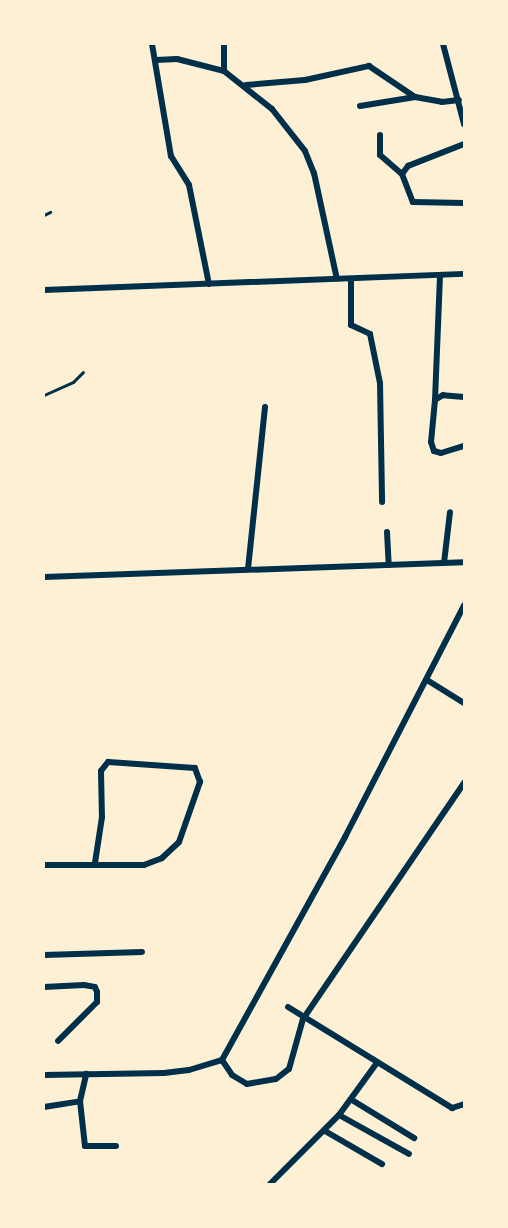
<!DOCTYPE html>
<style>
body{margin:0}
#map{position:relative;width:508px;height:1228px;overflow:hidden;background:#fdf0d5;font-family:Commissioner,sans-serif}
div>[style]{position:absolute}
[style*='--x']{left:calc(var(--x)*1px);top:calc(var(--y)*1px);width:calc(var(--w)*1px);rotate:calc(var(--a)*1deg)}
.service>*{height:3px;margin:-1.5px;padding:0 1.5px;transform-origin:1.5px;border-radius:1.5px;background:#003049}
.minor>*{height:6px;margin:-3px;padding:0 3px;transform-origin:3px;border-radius:3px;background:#003049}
span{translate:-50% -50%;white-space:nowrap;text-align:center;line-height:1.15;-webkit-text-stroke:6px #fdf0d5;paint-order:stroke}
.frame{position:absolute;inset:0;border:45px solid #fdf0d5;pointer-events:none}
</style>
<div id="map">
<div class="service">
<i style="--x:44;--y:215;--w:7;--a:-27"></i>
<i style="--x:44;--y:395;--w:32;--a:-24"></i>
<i style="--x:73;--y:382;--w:14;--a:-45"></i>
</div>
<div class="minor">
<i style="--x:152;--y:44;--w:114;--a:80.4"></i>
<i style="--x:171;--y:156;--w:34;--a:58"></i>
<i style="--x:189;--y:185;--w:101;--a:78.6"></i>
<i style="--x:224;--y:44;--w:27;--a:90"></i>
<i style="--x:443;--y:44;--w:83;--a:75.3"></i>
<i style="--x:156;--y:60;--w:21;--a:-3"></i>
<i style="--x:177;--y:59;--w:49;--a:14.3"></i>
<i style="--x:224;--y:71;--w:61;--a:38.4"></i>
<i style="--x:272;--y:109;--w:53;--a:51.8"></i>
<i style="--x:305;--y:151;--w:24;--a:68"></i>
<i style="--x:314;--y:173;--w:108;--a:77.8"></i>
<i style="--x:246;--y:85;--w:59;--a:-4.8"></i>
<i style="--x:305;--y:80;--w:66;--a:-12.3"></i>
<i style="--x:369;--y:66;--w:55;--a:34"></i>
<i style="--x:415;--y:97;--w:27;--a:10"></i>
<i style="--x:442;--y:102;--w:17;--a:-7"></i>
<i style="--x:360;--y:106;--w:56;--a:-9.3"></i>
<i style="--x:380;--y:135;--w:20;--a:90"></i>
<i style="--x:380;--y:155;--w:29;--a:41"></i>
<i style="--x:464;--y:144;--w:60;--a:158.6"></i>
<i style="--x:408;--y:166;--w:10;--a:127"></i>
<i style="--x:402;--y:174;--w:30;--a:69"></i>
<i style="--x:413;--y:202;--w:51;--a:1.1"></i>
<i style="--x:351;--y:279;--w:46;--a:90"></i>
<i style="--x:351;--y:325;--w:21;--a:25"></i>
<i style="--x:370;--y:334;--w:50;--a:78.5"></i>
<i style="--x:380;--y:383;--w:119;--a:89"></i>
<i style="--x:44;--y:290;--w:420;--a:-2.2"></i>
<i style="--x:464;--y:397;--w:21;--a:-175"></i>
<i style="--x:443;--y:395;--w:9;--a:148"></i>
<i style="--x:435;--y:400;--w:42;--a:95.4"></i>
<i style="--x:431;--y:442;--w:9;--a:72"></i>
<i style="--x:434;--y:451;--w:7;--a:16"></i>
<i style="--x:441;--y:453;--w:24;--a:-17"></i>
<i style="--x:435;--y:400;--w:125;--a:-87.7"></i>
<i style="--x:387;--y:532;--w:33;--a:87"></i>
<i style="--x:444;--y:563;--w:51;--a:-83.3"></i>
<i style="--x:248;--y:569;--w:163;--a:-84"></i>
<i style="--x:44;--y:577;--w:420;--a:-2"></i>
<i style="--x:427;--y:680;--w:44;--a:31.9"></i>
<i style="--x:44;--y:865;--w:100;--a:0"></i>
<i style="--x:144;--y:865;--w:19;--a:-21"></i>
<i style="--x:162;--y:858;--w:23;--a:-43"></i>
<i style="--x:179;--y:842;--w:64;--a:-70.7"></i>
<i style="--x:200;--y:782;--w:15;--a:-110"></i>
<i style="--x:195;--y:768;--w:87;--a:-176.1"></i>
<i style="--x:108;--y:762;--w:11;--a:128"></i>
<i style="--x:101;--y:771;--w:46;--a:88.8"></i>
<i style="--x:102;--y:817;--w:47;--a:98.7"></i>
<i style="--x:44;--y:955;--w:98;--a:-1.8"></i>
<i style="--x:44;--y:987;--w:40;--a:-2.9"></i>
<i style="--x:84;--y:985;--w:11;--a:10"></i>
<i style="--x:95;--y:987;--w:5;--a:68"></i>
<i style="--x:97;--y:992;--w:10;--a:90"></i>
<i style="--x:97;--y:1002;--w:55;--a:135"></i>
<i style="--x:288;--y:1007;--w:193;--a:31.6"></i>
<i style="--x:452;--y:1108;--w:13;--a:-18"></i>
<i style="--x:222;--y:1060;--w:255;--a:-61.1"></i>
<i style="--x:345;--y:837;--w:261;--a:-62.8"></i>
<i style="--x:222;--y:1060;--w:18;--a:56"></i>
<i style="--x:232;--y:1075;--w:17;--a:31"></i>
<i style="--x:247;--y:1084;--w:29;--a:-10"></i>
<i style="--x:276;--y:1079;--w:16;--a:-38"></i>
<i style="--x:289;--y:1069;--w:52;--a:-74.4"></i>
<i style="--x:303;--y:1019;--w:286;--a:-55.7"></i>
<i style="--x:44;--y:1075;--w:120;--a:-1"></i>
<i style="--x:164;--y:1073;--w:25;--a:-7"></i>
<i style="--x:189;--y:1070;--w:34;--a:-17"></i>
<i style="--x:352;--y:1100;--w:73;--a:31.5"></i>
<i style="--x:80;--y:1101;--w:45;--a:83.7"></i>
<i style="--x:85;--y:1146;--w:31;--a:0"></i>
<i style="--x:44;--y:1107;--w:36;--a:-9"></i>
<i style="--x:80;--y:1101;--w:28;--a:-77"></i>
<i style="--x:339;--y:1115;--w:80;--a:29.1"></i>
<i style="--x:325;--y:1131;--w:66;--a:30.1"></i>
<i style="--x:270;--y:1184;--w:98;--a:-45"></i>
<i style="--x:339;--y:1115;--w:63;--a:-54"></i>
</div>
<div class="frame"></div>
</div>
